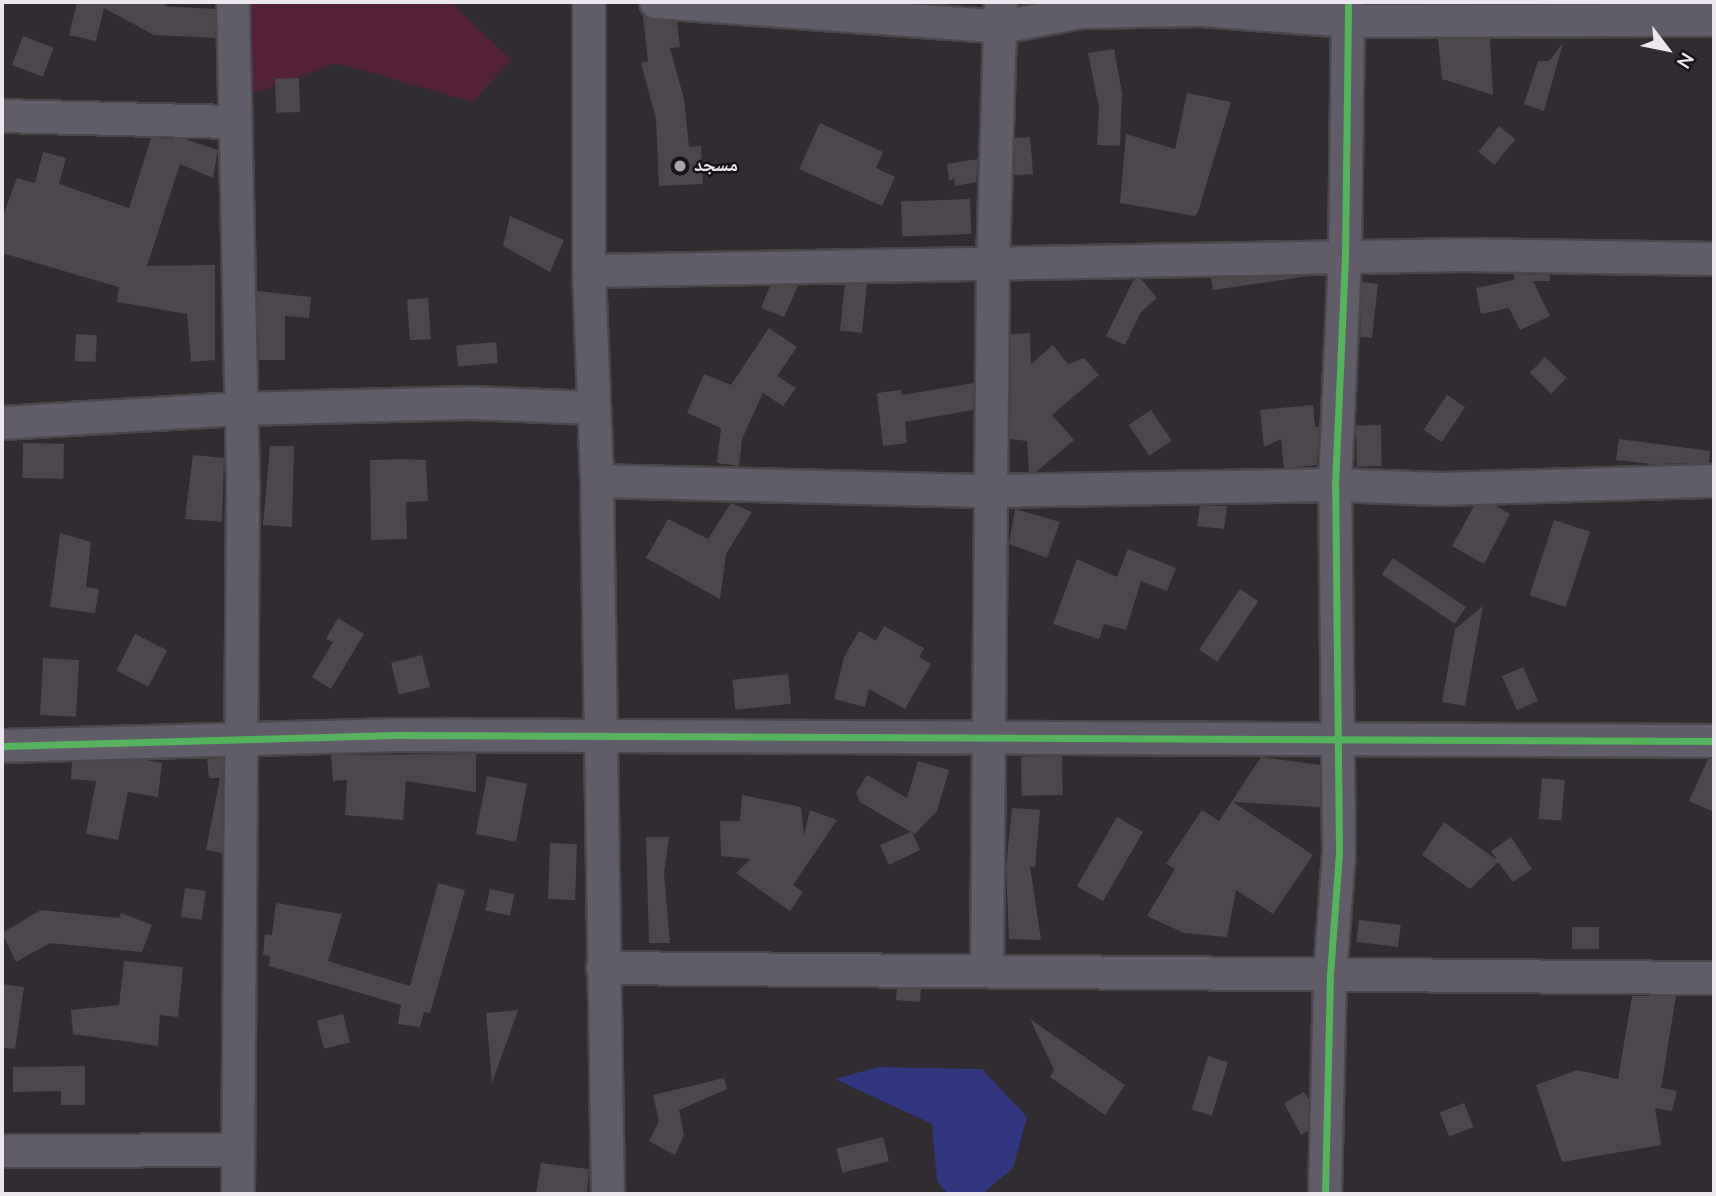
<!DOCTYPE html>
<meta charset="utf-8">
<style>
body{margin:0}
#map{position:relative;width:1716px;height:1196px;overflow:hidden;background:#302c32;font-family:"Nunito Sans","Noto Naskh Arabic",sans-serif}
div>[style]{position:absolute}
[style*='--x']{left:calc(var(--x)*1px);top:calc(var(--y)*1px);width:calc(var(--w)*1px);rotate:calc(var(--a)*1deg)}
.green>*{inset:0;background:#532238}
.water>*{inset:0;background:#31367e}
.building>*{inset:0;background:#4c474c;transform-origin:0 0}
.roads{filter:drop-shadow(2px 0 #4a474b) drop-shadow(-2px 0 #4a474b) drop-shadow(0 2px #4a474b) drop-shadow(0 -2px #4a474b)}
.street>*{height:32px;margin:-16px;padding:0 16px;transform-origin:16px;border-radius:16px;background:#605c68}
.cycleway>*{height:7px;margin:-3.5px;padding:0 3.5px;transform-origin:3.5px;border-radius:3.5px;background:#56b35d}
.dots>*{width:19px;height:19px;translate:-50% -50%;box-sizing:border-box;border:4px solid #171318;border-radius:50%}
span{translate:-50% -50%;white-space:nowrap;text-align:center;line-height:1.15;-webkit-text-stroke:5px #171318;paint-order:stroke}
.poi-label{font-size:19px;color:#ece6ee;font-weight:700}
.left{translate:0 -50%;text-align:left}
.frame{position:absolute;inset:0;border:4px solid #ece6ee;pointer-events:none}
.north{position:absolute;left:1632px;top:14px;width:70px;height:70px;-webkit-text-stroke:5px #171318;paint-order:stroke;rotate:122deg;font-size:19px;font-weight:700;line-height:28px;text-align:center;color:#ece6ee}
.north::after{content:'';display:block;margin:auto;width:24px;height:32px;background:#ece6ee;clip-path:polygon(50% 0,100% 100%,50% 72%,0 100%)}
</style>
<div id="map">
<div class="green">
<i style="clip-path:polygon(247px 2px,451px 2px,511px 60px,473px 102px,337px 63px,229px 102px)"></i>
</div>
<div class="water">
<i style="clip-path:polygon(878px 1067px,982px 1069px,1027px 1117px,1013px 1168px,982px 1194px,948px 1194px,937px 1181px,932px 1124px,835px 1079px)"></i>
</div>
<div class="building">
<i style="clip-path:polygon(77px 2px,166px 2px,165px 6px,215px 9px,215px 38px,154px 35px,104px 8px,96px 41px,69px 35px)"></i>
<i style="clip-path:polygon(643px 16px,677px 22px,680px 47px,670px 48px,684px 99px,689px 147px,701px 146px,703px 184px,659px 186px,656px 119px,641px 63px,648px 61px)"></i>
<i style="left:23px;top:36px;width:33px;height:31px;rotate:21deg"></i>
<i style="clip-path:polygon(1438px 39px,1490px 39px,1493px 95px,1442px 79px)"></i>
<i style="clip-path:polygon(1563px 43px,1544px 111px,1524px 104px,1538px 61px,1549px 61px)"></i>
<i style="clip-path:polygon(1114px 49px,1122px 93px,1120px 146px,1097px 145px,1099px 108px,1088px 53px)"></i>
<i style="left:299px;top:78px;width:34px;height:24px;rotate:88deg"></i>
<i style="clip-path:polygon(1187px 93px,1231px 102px,1198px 212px,1195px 216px,1120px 203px,1126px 134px,1175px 149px)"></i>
<i style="clip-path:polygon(820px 123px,883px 152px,876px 168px,895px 177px,882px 206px,799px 169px)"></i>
<i style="left:1499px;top:126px;width:21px;height:33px;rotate:39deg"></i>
<i style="clip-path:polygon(1030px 137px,1033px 174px,1014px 175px,1015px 138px)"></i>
<i style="clip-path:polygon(151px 138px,184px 139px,218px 150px,213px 178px,180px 164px,147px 266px,215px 265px,215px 360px,191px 362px,187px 314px,117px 302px,119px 287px,2px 253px,2px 218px,17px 178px,35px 183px,43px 152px,66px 158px,59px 184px,129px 208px)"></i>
<i style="clip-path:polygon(978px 159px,976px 182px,955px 186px,954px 179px,949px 180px,947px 164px)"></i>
<i style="left:970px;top:199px;width:35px;height:69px;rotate:88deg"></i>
<i style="clip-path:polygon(510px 216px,564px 240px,550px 272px,503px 246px)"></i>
<i style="clip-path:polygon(1514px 274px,1550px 275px,1550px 281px,1533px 281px,1550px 316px,1520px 330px,1509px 308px,1481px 314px,1476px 288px,1514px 280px)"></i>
<i style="clip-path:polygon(1309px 276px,1213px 290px,1211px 278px)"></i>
<i style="clip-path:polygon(1134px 279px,1141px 279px,1157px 298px,1141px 312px,1125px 345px,1106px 336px)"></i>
<i style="clip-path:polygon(1362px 282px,1378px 284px,1372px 338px,1360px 337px)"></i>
<i style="left:867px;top:284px;width:49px;height:22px;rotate:96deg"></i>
<i style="clip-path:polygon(770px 286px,798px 286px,784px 317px,761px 308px)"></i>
<i style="clip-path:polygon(257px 291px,311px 297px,309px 318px,285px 316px,285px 360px,259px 360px)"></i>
<i style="left:428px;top:298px;width:41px;height:21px;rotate:86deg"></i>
<i style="clip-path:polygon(769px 328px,797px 347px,777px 376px,796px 388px,783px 406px,763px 393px,742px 439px,739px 466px,717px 463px,721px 428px,687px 413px,704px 374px,731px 385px)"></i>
<i style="clip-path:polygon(1030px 333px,1031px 364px,1053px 345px,1068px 364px,1084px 358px,1099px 375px,1052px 415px,1074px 440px,1036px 472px,1029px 472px,1027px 441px,1010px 439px,1011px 334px)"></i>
<i style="left:76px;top:334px;width:21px;height:27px;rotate:3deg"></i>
<i style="left:496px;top:342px;width:21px;height:40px;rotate:85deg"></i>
<i style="left:1545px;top:357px;width:30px;height:22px;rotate:44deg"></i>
<i style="clip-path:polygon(974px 383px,973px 410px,905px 422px,907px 443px,883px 446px,877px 393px,901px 390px,902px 395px)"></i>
<i style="left:1447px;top:395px;width:22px;height:42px;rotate:34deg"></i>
<i style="clip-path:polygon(1313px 405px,1315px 427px,1319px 427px,1317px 465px,1284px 468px,1281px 439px,1264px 447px,1260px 410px)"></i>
<i style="left:1151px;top:410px;width:37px;height:27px;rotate:56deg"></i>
<i style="left:1381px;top:425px;width:41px;height:25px;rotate:89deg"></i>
<i style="clip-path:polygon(1619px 439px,1710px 451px,1709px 463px,1652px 464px,1616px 460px)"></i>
<i style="left:23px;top:443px;width:41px;height:35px;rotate:1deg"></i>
<i style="clip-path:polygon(270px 446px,294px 446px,292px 527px,263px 525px)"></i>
<i style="clip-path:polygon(193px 455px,224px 458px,222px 522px,185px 519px)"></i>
<i style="clip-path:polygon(405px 459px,426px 460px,428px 501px,406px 502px,407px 539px,371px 540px,370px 460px)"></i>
<i style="clip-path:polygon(731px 503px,752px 512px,726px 554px,720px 599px,646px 558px,668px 519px,708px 539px)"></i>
<i style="clip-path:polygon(1200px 506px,1227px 506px,1224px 529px,1197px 526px)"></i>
<i style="clip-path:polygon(1474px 506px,1496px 506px,1510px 514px,1484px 564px,1452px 546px)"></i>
<i style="clip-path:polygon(1015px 509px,1060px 522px,1047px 558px,1009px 544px)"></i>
<i style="left:1554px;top:520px;width:38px;height:79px;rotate:18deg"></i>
<i style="clip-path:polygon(60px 533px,91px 542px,86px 587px,99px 589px,95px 613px,50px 607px)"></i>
<i style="clip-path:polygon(1128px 549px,1176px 568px,1167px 591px,1141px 581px,1126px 630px,1104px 624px,1099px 639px,1053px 624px,1077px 559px,1117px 577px)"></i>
<i style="left:1393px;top:558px;width:88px;height:20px;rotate:34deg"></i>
<i style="left:1240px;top:589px;width:22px;height:73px;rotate:34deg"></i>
<i style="clip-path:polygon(1483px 606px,1465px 706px,1442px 702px,1455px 629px)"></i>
<i style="clip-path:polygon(338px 618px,364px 634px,331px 689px,312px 677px,333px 642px,326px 639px)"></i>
<i style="clip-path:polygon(884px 626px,924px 648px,919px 657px,931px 664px,905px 709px,869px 689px,865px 707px,834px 699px,844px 657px,859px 631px,876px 641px)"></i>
<i style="left:135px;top:634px;width:36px;height:41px;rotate:27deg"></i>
<i style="left:422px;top:655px;width:33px;height:32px;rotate:76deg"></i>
<i style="left:43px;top:658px;width:36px;height:57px;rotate:3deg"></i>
<i style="left:1523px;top:667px;width:37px;height:23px;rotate:66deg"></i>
<i style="left:788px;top:674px;width:30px;height:56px;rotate:84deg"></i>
<i style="clip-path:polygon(476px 754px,476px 792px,406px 781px,403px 820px,345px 815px,347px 780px,333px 781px,331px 755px)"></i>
<i style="left:1062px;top:756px;width:39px;height:41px;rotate:89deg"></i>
<i style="clip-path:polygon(1261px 757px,1320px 765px,1320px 807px,1233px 802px,1313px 855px,1273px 914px,1236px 890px,1227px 937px,1184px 933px,1147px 916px,1175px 869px,1166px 864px,1202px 810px,1219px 821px)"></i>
<i style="clip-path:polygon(223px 758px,222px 853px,206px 850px,220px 778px,209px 778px,207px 759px)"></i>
<i style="clip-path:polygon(1708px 759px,1714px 759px,1714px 812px,1689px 801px)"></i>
<i style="clip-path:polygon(146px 760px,162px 763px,158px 797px,128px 792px,118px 840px,86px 834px,96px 781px,71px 779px,72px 762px)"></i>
<i style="clip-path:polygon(918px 761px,949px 770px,937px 811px,915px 834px,912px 832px,920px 850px,889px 865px,880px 845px,911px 832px,860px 802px,856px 793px,867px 775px,907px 798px)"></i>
<i style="left:487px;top:776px;width:41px;height:59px;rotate:11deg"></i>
<i style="left:1542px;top:778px;width:23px;height:41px;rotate:5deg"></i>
<i style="clip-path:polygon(742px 795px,801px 807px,804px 835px,810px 810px,837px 820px,793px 885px,803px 892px,790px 911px,736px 873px,751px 859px,721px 856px,720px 821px,740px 821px)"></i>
<i style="clip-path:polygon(1012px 808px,1040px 810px,1035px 868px,1030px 866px,1041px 940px,1009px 939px,1006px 867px)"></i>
<i style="left:1117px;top:817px;width:30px;height:80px;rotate:30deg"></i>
<i style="clip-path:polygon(1444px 822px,1497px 860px,1491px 851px,1511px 837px,1532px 869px,1513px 882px,1498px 862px,1470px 889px,1422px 855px)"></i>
<i style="clip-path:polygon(646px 837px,669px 837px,664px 874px,670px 943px,649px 943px)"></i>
<i style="left:550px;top:843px;width:27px;height:56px;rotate:2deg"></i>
<i style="clip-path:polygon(438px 883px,465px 890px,430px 1013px,424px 1012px,420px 1027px,398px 1024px,401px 1005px,269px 966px,270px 956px,263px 955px,265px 934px,272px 935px,276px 903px,342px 914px,328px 961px,410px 986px)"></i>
<i style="left:185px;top:888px;width:21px;height:29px;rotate:8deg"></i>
<i style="left:490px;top:889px;width:25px;height:22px;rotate:12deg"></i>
<i style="clip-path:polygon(41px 910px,119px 918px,121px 913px,152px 925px,142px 952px,50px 943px,16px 962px,2px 933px)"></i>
<i style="left:1359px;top:920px;width:42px;height:22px;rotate:7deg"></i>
<i style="left:1599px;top:927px;width:22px;height:27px;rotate:90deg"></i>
<i style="clip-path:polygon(124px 961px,183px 967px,178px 1017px,160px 1015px,158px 1046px,73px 1034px,71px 1010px,119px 1005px)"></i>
<i style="clip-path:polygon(2px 984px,24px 987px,15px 1049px,2px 1048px)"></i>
<i style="clip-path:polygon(897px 989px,921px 989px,920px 1002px,896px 1000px)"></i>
<i style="clip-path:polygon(1632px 996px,1676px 996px,1661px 1088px,1677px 1091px,1672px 1111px,1655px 1108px,1661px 1145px,1562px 1162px,1536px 1085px,1577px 1070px,1618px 1079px)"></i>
<i style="clip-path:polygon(518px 1010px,492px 1083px,486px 1013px)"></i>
<i style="left:343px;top:1014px;width:29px;height:27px;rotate:76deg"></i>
<i style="clip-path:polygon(1030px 1019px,1125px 1085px,1105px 1115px,1050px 1077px,1054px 1070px)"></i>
<i style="left:1208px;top:1056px;width:21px;height:56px;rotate:17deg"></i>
<i style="clip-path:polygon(85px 1066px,85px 1105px,61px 1105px,61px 1091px,13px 1092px,13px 1067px)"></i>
<i style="clip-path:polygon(724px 1078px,727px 1089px,679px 1110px,684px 1135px,675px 1155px,649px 1141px,659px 1121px,653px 1095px)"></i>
<i style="clip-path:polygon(1304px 1092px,1309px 1100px,1308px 1131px,1301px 1135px,1284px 1103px)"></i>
<i style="left:1464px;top:1103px;width:26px;height:26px;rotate:69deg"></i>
<i style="left:883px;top:1137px;width:25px;height:48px;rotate:76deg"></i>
<i style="clip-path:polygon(541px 1163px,589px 1169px,587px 1194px,536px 1194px)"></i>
</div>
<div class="roads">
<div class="street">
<i style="--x:233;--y:2;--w:490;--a:88.8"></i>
<i style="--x:243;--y:492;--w:702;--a:90.41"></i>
<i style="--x:589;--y:2;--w:269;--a:90"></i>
<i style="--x:589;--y:271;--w:210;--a:87.8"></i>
<i style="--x:597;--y:481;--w:713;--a:89.12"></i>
<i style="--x:656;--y:2;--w:347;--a:4.1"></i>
<i style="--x:1002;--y:27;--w:81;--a:-10.6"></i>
<i style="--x:1082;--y:12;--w:120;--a:-1"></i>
<i style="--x:1202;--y:10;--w:146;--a:4.3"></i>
<i style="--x:1348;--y:21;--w:366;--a:-0.2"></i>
<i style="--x:2;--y:116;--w:231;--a:1.5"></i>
<i style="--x:589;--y:271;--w:874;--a:-1.05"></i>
<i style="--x:1463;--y:255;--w:251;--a:0.9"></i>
<i style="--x:2;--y:423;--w:237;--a:-3.4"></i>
<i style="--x:239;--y:409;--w:231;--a:-1.5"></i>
<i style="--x:470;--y:403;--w:123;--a:2.3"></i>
<i style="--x:597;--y:481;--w:393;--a:1.5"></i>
<i style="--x:990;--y:491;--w:345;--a:-1"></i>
<i style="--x:1335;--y:485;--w:105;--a:2.2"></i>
<i style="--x:1440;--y:489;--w:274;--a:-1.7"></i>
<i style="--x:2;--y:746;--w:394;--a:-1.6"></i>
<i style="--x:396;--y:735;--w:1318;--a:0.26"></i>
<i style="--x:603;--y:968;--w:1111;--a:0.52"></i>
<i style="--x:987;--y:971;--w:707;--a:-89.51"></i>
<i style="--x:993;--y:264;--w:262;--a:-88.3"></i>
<i style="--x:2;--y:1151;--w:235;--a:-0.2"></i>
<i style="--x:1325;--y:1194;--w:219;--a:-88.7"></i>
<i style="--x:1330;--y:975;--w:123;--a:-85.8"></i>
<i style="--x:1339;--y:852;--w:367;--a:-90.6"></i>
<i style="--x:1335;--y:485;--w:228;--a:-87.5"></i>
<i style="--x:1345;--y:257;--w:255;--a:-89.3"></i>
</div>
</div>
<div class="cycleway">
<i style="--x:2;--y:746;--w:394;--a:-1.6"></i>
<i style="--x:396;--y:735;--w:1318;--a:0.26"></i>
<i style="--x:1325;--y:1194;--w:219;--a:-88.7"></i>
<i style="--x:1330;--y:975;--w:123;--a:-85.8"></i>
<i style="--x:1339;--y:852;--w:367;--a:-90.6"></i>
<i style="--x:1335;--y:485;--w:228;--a:-87.5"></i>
<i style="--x:1345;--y:257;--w:255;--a:-89.3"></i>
</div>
<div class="dots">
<i style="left:680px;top:166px;background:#aaa5ac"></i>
</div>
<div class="poi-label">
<span class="left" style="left:694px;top:166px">مسجد</span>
</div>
<div class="frame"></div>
<div class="north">N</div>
</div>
